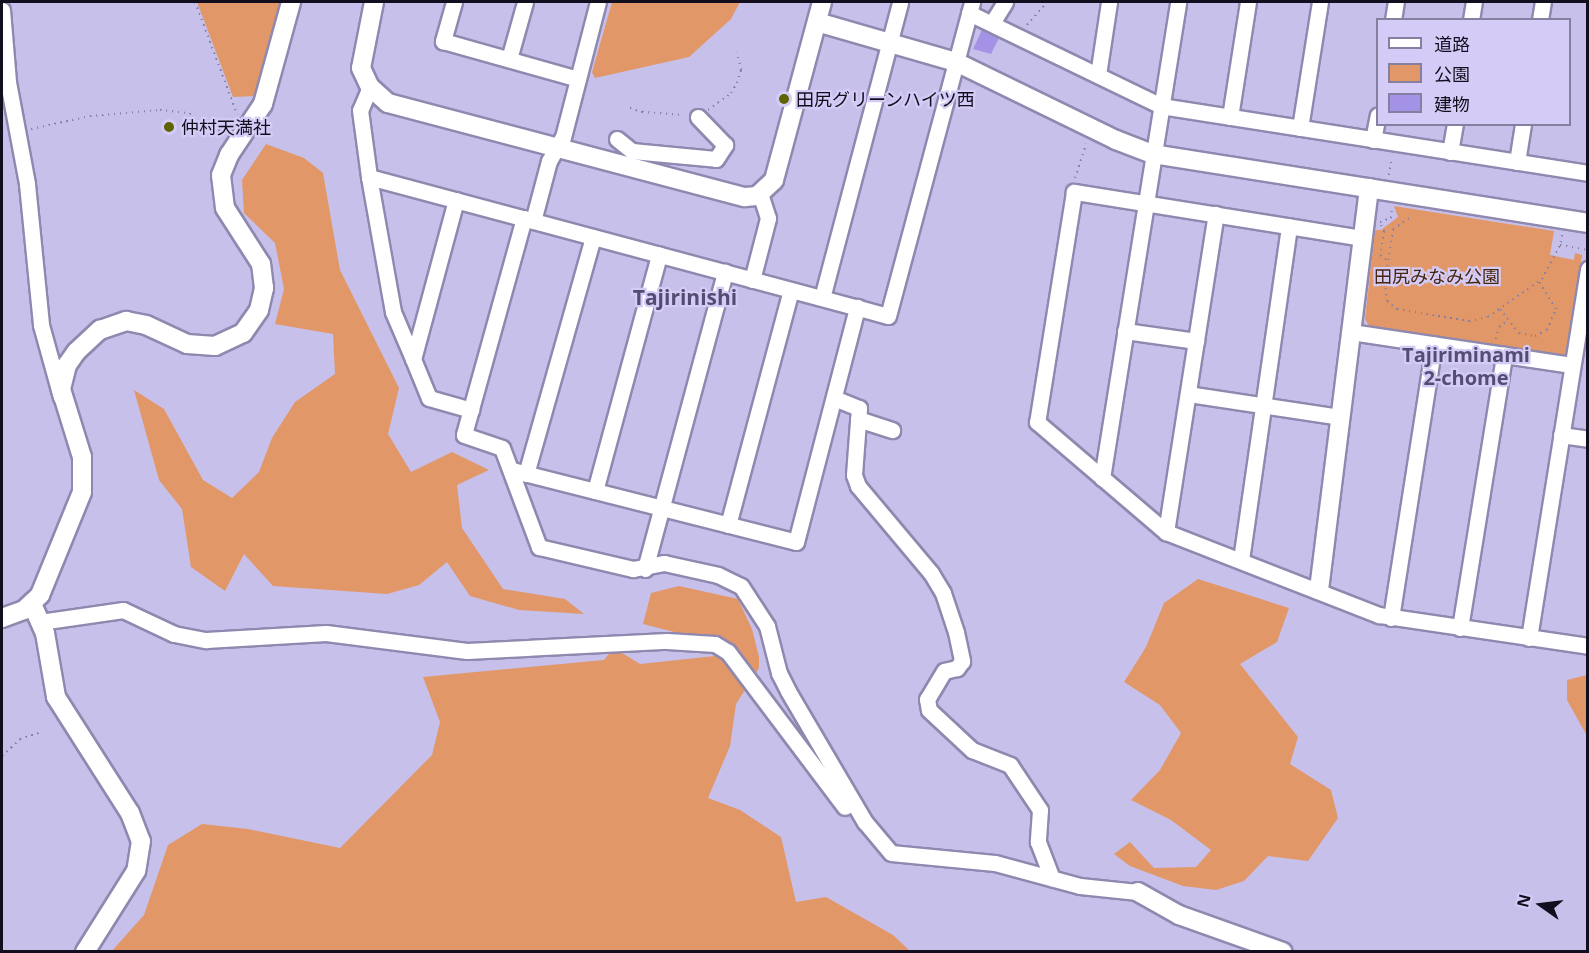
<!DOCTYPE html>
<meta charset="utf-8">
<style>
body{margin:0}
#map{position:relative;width:1589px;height:953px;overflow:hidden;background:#c7c0ea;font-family:"Open Sans","Noto Sans JP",sans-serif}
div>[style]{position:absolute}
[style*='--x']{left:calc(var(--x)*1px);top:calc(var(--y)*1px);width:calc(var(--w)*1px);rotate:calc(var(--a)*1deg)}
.green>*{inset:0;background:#e29768}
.building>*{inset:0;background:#a492e7}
.path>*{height:2px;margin-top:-1px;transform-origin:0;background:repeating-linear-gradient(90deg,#857fa0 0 1.5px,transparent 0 6px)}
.roads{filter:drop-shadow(2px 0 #8f88af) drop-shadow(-2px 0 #8f88af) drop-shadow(0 2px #8f88af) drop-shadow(0 -2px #8f88af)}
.minor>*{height:15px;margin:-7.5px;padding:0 7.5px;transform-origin:7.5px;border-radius:7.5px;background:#fff}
.tertiary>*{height:18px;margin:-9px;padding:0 9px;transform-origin:9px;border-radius:9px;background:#fff}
.dots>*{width:16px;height:16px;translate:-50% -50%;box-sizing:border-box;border:3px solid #d4ccf7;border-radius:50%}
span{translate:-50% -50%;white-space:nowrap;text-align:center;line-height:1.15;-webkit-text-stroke:4.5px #d4ccf7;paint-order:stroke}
.poi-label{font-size:18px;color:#120e1d}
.left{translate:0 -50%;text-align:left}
.park-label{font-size:18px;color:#47250e}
.neighbourhood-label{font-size:20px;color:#544d71;font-weight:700}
.quarter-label{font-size:21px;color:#544d71;font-weight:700}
.frame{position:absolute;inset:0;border:3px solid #120e1d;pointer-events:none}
.legend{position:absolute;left:1376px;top:18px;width:195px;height:108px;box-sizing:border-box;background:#d4ccf7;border:2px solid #8680a0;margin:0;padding:8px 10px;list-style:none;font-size:18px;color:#120e1d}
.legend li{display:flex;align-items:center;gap:12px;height:30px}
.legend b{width:30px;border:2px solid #8680a0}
.north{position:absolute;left:1511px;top:875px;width:60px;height:60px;-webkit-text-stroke:4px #d4ccf7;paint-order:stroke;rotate:284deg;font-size:16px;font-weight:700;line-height:24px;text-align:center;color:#120e1d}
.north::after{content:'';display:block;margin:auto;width:21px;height:27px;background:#120e1d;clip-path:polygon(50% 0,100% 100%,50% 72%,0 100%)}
</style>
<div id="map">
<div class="green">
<i style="clip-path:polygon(197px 2px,281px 2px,255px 96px,233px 97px)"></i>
<i style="clip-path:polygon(612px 2px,740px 2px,731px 19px,689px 57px,595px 78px,592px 72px)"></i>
<i style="clip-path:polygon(266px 144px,304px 158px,323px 173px,340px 270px,399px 388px,388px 434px,411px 472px,452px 452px,489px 470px,457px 485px,462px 528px,503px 589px,565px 599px,584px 614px,519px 610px,470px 596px,447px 562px,419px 585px,387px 594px,273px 586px,244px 554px,225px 591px,191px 567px,182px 509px,159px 480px,134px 390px,164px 409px,203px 480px,232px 498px,259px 472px,272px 438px,295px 402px,335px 374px,333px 334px,275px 324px,284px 289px,275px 243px,244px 213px,242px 180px)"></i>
<i style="clip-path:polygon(1394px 206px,1554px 231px,1550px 255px,1574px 260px,1575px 253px,1582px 255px,1568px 353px,1560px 358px,1370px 328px,1365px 319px,1375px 230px,1381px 230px,1398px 217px)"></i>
<i style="clip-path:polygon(1198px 579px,1289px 608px,1277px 642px,1240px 664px,1298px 737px,1290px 764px,1331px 790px,1338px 818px,1308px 861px,1268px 856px,1244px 881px,1216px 890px,1183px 886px,1130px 866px,1114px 854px,1130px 842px,1154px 868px,1196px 867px,1211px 850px,1171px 820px,1131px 800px,1160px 770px,1181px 733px,1160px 705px,1124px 682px,1146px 647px,1164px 603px)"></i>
<i style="clip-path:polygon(679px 586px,738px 599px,752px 629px,759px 657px,759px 668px,736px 704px,730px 746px,708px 798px,740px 810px,781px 837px,796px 902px,826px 897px,893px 935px,910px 951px,111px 952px,144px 915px,168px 845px,202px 824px,248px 829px,340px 848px,432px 755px,440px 722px,423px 677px,604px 660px,614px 648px,640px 664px,715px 656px,678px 633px,643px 624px,651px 593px)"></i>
<i style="clip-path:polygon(1587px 675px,1588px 675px,1587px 736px,1567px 700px,1567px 680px)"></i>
</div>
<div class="building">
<i style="clip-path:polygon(982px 30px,999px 38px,991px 54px,973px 49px)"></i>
</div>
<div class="path">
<i style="--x:195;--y:2;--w:120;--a:69.4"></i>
<i style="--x:1027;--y:25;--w:30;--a:-49"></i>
<i style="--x:630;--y:108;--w:13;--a:18"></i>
<i style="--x:642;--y:112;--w:42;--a:4.1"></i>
<i style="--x:708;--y:110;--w:29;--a:-36"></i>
<i style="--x:731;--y:93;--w:12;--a:-59"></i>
<i style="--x:737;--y:83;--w:14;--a:-73"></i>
<i style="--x:741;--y:70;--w:18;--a:-103"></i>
<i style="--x:31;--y:129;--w:60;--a:-12.4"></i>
<i style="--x:90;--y:116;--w:70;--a:-4.9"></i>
<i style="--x:160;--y:110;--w:30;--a:6"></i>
<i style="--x:190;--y:113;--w:11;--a:95"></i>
<i style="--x:189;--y:124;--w:38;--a:11"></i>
<i style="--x:1389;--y:175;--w:18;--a:-81"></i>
<i style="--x:1075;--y:178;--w:36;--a:-72"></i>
<i style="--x:1391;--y:218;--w:10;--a:-84"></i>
<i style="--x:1409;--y:218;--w:19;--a:145"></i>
<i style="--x:1393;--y:229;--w:54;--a:98.6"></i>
<i style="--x:1385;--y:282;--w:19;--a:84"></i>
<i style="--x:1387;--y:301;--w:13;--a:39"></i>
<i style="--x:1397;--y:309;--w:73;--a:9.5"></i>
<i style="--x:1469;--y:321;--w:19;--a:-12"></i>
<i style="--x:1488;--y:317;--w:66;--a:-35.1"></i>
<i style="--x:1542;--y:279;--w:38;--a:-62"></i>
<i style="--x:1380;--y:222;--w:12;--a:-20"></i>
<i style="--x:1381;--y:225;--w:7;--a:63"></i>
<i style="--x:1384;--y:231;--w:24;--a:99"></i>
<i style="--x:1380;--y:255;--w:10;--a:37"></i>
<i style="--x:1562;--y:235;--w:10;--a:101"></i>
<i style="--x:1560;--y:245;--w:28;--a:10"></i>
<i style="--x:1373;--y:281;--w:12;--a:5"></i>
<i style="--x:1500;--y:309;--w:31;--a:52"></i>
<i style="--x:1519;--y:333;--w:16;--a:11"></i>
<i style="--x:1535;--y:336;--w:13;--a:-27"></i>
<i style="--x:1547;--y:330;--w:23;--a:-67"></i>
<i style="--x:1556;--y:309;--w:32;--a:-122"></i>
<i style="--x:1496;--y:339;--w:12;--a:-76"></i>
<i style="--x:1499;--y:327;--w:11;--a:-38"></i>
<i style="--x:2;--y:756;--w:25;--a:-43"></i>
<i style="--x:20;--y:739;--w:23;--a:-18"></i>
</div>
<div class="roads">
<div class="minor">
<i style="--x:454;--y:2;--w:41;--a:105.8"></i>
<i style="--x:443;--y:41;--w:140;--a:15.7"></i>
<i style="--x:2;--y:10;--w:72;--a:85.2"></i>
<i style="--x:8;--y:82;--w:104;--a:79.4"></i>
<i style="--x:27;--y:184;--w:142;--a:84.3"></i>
<i style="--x:41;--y:325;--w:75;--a:74.5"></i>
<i style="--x:969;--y:13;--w:213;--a:25.8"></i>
<i style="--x:1161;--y:106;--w:432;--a:8.9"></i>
<i style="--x:1393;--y:20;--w:18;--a:-81"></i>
<i style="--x:1471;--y:20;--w:18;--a:-81"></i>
<i style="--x:1540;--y:20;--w:18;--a:-81"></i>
<i style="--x:992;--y:23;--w:25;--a:-58"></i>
<i style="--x:509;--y:59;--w:59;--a:-74.3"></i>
<i style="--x:1098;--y:75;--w:74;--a:-81.4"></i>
<i style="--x:370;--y:87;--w:25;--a:113"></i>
<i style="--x:360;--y:110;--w:68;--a:82.3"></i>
<i style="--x:369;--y:177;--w:137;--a:79.9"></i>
<i style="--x:393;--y:312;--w:51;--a:66.9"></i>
<i style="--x:1230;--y:117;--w:116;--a:-81.1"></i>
<i style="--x:1300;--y:128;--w:128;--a:-81"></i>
<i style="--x:617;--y:139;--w:19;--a:39"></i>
<i style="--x:632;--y:151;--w:84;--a:5.4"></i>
<i style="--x:716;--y:159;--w:17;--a:-57"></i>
<i style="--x:725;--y:145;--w:39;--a:-134"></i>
<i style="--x:1373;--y:140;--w:25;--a:-79"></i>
<i style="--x:1450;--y:152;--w:28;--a:-80"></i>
<i style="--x:1517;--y:162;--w:38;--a:-81"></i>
<i style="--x:369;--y:177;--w:537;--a:14.99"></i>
<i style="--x:888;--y:316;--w:325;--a:-75"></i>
<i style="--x:456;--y:200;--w:165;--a:105.1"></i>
<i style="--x:413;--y:359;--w:42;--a:67.7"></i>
<i style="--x:429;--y:398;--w:44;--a:15.9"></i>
<i style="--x:524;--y:218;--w:225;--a:105.5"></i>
<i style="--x:464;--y:435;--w:40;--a:18.9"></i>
<i style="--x:502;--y:448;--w:106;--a:69.5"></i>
<i style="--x:539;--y:547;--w:97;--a:13.2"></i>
<i style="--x:633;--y:569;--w:32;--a:-11"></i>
<i style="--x:664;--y:563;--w:55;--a:12.5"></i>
<i style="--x:718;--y:575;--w:25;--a:26"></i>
<i style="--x:741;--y:586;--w:48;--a:57"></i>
<i style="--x:767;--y:626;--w:49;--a:75.7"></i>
<i style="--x:779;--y:673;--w:20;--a:63"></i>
<i style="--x:788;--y:691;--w:152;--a:59.6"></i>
<i style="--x:865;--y:822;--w:40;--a:50"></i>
<i style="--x:891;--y:853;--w:104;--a:5.5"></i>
<i style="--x:995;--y:863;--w:88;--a:15.1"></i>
<i style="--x:1080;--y:886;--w:58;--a:5.9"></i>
<i style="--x:533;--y:221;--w:62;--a:-75.1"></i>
<i style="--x:549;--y:161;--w:28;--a:-60"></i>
<i style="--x:563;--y:137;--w:139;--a:-75.5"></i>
<i style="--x:1362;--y:238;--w:292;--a:-170.9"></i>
<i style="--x:1074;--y:192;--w:233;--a:99.1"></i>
<i style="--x:1037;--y:422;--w:170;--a:40.5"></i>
<i style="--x:1166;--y:532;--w:229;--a:21.3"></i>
<i style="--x:1379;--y:615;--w:211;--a:8.4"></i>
<i style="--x:752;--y:280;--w:64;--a:-75.5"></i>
<i style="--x:768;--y:218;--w:25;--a:-108"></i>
<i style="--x:822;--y:298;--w:306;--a:-75.2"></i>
<i style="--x:1125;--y:331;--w:72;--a:8"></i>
<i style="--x:1351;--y:332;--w:223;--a:8.5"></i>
<i style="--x:1188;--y:394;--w:154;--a:8.6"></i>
<i style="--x:834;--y:398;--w:27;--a:22"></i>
<i style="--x:859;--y:408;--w:67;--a:94.3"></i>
<i style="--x:854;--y:475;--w:12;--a:70"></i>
<i style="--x:858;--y:486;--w:114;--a:50"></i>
<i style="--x:931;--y:573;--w:23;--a:59"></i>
<i style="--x:943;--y:593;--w:41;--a:71.6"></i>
<i style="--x:956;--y:632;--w:30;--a:78"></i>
<i style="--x:962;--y:661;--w:9;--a:126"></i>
<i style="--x:957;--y:668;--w:13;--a:167"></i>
<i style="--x:944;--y:671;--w:33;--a:121"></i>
<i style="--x:927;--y:699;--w:11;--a:80"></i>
<i style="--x:929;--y:710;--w:59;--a:42.9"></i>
<i style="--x:972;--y:750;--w:41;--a:21.5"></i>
<i style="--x:1010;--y:765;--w:54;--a:56.3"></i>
<i style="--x:1040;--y:810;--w:32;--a:94"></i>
<i style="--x:1038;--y:842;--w:39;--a:69"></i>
<i style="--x:858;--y:419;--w:36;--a:18"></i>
<i style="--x:1561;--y:435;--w:27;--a:8"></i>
<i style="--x:512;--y:470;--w:293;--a:14.2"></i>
<i style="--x:796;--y:542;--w:243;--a:-75.4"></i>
<i style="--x:526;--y:474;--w:246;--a:-74.2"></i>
<i style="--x:1102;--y:478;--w:482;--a:-80.9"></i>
<i style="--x:595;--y:491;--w:245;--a:-74.8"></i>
<i style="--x:728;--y:525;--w:243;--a:-75"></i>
<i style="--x:1166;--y:532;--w:322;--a:-81.1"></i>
<i style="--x:1241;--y:560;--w:337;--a:-81.8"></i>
<i style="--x:645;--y:569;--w:308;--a:-74.9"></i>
<i style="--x:1391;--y:618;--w:277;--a:-81.1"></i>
<i style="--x:40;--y:622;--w:84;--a:-8.2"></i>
<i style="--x:123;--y:610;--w:56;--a:25.2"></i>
<i style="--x:174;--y:634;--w:33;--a:11"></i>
<i style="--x:206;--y:640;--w:120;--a:-3.3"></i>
<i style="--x:326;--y:633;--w:142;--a:7.3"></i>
<i style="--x:467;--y:651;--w:200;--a:-2.9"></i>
<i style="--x:667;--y:641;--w:48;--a:3.6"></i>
<i style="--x:715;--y:644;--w:15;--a:32"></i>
<i style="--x:728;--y:652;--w:194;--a:53"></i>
<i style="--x:1460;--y:628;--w:277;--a:-80.8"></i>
<i style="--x:1529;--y:638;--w:374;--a:-80.9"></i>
</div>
<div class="tertiary">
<i style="--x:374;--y:2;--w:67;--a:101.1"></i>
<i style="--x:361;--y:68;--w:21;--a:65"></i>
<i style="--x:370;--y:87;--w:24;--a:42"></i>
<i style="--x:388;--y:103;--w:369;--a:14.8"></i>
<i style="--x:745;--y:197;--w:12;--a:-5"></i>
<i style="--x:757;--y:196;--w:23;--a:-43"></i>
<i style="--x:774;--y:180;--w:184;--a:-74.9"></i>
<i style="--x:817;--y:22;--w:145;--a:16.1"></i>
<i style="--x:956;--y:62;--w:178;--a:26"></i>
<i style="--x:1116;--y:140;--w:40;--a:21"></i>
<i style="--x:1153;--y:154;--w:440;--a:9"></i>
<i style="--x:1319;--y:590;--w:405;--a:-82.9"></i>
<i style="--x:32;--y:604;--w:32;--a:66"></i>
<i style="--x:45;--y:633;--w:65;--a:80.2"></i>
<i style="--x:56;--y:697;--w:138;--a:57.5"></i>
<i style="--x:130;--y:813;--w:30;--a:69"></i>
<i style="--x:141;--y:841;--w:30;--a:99"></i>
<i style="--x:136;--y:871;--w:96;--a:122.2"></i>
<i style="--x:2;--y:618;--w:23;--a:-20"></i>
<i style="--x:24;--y:610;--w:22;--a:-43"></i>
<i style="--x:40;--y:595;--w:111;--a:-67.8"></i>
<i style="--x:82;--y:492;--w:35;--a:-90"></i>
<i style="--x:82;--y:457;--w:71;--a:-107.2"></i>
<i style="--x:61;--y:389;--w:25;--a:-76"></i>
<i style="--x:67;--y:365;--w:16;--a:-55"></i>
<i style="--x:76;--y:352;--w:33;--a:-43"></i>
<i style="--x:100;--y:330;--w:28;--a:-19"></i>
<i style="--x:126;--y:321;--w:20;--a:11"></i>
<i style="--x:146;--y:325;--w:45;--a:24.9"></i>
<i style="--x:187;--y:344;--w:28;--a:4"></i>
<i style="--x:215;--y:346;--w:31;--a:-25"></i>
<i style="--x:243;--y:333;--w:28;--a:-55"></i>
<i style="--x:259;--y:310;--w:23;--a:-77"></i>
<i style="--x:264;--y:288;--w:24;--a:-97"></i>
<i style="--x:261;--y:264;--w:67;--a:-122.7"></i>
<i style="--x:225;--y:208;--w:33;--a:-97"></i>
<i style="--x:221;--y:175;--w:22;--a:-68"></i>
<i style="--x:229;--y:155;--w:61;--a:-56.3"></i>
<i style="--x:263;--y:104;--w:106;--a:-74.6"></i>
<i style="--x:1138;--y:892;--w:47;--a:29.3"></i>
<i style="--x:1179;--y:915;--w:110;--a:19.6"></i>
</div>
</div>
<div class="dots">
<i style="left:784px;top:99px;background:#5f6300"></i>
<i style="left:169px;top:127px;background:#5f6300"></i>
</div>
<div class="poi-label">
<span class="left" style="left:796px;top:99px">田尻グリーンハイツ西</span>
<span class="left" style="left:181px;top:127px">仲村天満社</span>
</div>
<div class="park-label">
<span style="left:1437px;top:276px">田尻みなみ公園</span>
</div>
<div class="neighbourhood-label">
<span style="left:1466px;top:366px">Tajiriminami<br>2-chome</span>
</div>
<div class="quarter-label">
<span style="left:685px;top:297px">Tajirinishi</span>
</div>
<div class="frame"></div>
<ul class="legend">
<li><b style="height:8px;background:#fff"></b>道路</li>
<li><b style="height:16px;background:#e29768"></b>公園</li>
<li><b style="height:16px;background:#a492e7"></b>建物</li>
</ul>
<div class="north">N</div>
</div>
